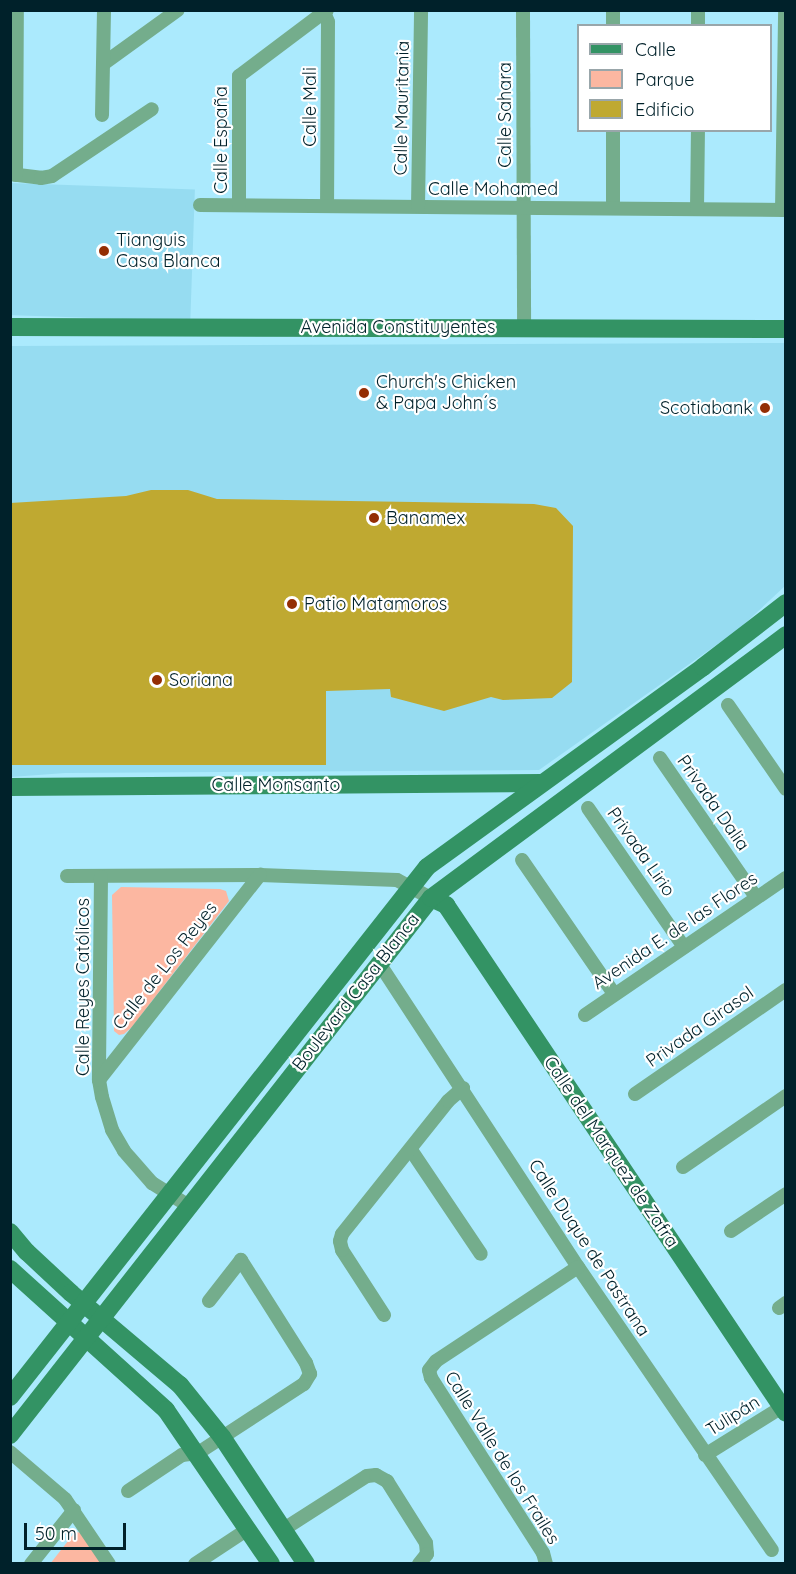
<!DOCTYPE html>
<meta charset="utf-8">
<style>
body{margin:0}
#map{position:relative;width:796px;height:1574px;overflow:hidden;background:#abeafd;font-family:Quicksand,sans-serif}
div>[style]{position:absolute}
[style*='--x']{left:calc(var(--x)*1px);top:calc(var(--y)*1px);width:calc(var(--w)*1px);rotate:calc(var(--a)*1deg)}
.built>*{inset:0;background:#96dcf1;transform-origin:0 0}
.green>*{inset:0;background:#fcb7a1}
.building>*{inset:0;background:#bfa931}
.street>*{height:14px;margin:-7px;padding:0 7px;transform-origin:7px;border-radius:7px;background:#74ad8c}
.secondary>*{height:18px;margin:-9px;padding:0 9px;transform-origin:9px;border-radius:9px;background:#339364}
.dots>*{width:16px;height:16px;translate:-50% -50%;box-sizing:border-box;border:3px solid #fff;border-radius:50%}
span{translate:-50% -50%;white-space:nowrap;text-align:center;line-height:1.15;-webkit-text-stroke:4.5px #fff;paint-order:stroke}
.street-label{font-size:18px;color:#00212a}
.poi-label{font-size:18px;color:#00212a}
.left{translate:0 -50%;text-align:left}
.right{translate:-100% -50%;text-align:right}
.frame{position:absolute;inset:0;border:12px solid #00212a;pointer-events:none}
.legend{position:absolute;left:577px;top:24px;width:195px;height:108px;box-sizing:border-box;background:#fff;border:2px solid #99a6aa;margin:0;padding:8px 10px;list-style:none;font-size:18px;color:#00212a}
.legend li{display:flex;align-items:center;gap:12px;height:30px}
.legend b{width:30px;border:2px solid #99a6aa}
.scale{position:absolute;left:24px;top:1523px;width:102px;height:27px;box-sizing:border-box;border:3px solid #00212a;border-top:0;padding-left:8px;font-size:18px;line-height:21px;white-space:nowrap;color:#00212a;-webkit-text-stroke:4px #fff;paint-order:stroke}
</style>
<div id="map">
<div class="built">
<i style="left:11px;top:183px;width:184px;height:132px;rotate:2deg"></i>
<i style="clip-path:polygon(785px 343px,785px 586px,739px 629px,539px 770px,65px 773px,11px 777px,11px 346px)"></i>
</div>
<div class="green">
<i style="clip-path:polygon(121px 887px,220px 889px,226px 891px,229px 901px,132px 1027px,124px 1034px,119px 1035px,114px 1031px,112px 895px)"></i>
<i style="clip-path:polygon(75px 1532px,84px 1533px,104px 1564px,50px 1564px)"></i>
</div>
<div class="building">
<i style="clip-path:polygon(151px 490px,188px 490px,217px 499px,534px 504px,556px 508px,573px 526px,572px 682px,552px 698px,503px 700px,491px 697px,444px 711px,391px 697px,390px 689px,326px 691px,326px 765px,10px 765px,10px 503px,126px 496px)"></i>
</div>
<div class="street">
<i style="--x:323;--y:10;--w:13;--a:67"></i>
<i style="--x:328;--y:22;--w:184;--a:90.3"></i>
<i style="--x:523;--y:10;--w:318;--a:89.8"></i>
<i style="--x:613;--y:10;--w:16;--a:90"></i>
<i style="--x:698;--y:26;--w:16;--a:-90"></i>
<i style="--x:103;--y:64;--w:92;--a:-35.8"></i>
<i style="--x:102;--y:115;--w:105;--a:-88.9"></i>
<i style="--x:613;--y:130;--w:78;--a:90"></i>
<i style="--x:10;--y:174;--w:31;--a:7"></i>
<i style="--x:41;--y:178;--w:11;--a:-10"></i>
<i style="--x:52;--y:176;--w:120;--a:-33.8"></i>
<i style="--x:16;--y:175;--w:165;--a:-89.7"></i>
<i style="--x:200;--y:205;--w:586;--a:0.49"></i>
<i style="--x:239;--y:205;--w:129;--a:-90"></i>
<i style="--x:239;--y:76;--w:110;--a:-36.9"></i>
<i style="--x:418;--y:206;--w:196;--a:-89.1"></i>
<i style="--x:697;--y:209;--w:79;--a:-89.3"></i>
<i style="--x:782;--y:210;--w:200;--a:-89.1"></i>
<i style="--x:728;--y:705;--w:102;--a:55.4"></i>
<i style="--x:660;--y:758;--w:169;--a:55.4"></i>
<i style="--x:588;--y:808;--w:169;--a:55.4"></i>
<i style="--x:522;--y:860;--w:163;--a:55.5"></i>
<i style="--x:67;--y:876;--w:193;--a:-0.3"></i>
<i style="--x:260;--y:875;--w:137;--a:2.1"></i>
<i style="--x:397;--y:880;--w:38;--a:28"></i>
<i style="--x:101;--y:877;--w:203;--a:90.6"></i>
<i style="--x:99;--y:1080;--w:17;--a:80"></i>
<i style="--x:102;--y:1097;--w:34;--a:73"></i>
<i style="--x:112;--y:1130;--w:24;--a:60"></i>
<i style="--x:124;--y:1151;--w:43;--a:48.8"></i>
<i style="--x:152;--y:1183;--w:44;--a:31.9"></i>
<i style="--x:379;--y:963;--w:363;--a:56.8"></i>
<i style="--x:578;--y:1267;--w:343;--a:55.6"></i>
<i style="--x:585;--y:1015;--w:243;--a:-34.3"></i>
<i style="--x:99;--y:1080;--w:261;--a:-51.9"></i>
<i style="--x:635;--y:1094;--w:183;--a:-34.6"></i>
<i style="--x:411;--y:1150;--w:125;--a:56.1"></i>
<i style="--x:683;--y:1167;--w:125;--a:-34.6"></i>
<i style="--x:731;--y:1231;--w:66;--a:-33.9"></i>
<i style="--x:779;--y:1308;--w:9;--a:-36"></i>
<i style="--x:384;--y:1315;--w:77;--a:-122.9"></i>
<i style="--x:342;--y:1250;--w:9;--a:-103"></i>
<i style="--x:340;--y:1241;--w:7;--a:-74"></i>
<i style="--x:342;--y:1234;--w:170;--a:-51.4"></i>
<i style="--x:448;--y:1101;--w:20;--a:-41"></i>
<i style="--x:10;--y:1452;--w:72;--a:40.5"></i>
<i style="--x:65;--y:1499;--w:78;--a:55.9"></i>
<i style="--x:705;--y:1455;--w:91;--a:-31.9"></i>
<i style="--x:128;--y:1491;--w:65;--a:-33.7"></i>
<i style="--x:182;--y:1455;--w:16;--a:-7"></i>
<i style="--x:198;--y:1453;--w:126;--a:-33.1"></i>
<i style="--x:304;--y:1384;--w:12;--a:-59"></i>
<i style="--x:310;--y:1374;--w:12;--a:-110"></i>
<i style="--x:306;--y:1363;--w:122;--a:-122.3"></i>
<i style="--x:241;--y:1260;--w:52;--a:128"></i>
<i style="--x:284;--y:1529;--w:98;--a:-32.6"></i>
<i style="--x:367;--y:1476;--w:9;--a:-6"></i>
<i style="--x:376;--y:1475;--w:13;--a:29"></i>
<i style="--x:387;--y:1481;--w:73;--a:57.8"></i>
<i style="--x:426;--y:1543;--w:11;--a:85"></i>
<i style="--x:427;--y:1554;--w:13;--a:129"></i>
<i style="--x:31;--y:1564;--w:69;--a:-51.5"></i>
<i style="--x:195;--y:1564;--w:64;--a:-33.4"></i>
<i style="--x:546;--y:1564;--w:11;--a:-105"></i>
<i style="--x:543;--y:1553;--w:208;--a:-122.6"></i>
<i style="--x:431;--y:1378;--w:8;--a:-104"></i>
<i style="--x:429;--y:1370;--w:11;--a:-52"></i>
<i style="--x:436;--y:1361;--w:170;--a:-33.5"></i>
</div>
<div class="secondary">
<i style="--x:10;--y:327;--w:776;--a:0.15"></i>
<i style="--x:10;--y:787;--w:532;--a:-0.43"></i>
<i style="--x:431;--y:898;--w:17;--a:25"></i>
<i style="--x:446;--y:905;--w:611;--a:56.21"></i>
<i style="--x:10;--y:1232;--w:26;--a:50"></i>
<i style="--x:27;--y:1252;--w:60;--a:43"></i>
<i style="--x:71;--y:1293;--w:143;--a:40.2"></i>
<i style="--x:180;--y:1385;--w:67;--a:51.1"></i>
<i style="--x:222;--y:1437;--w:152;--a:56.5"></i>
<i style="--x:10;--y:1269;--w:210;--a:42.1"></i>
<i style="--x:166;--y:1410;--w:186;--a:55.7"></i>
<i style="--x:10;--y:1397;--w:674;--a:-51.8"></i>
<i style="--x:427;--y:867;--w:341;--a:-35.9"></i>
<i style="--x:703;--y:667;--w:105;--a:-37.6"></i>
<i style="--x:10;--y:1435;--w:682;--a:-51.9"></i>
<i style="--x:431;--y:898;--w:442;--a:-36.5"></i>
</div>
<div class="dots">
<i style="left:104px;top:251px;background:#942e04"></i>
<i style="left:364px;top:393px;background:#942e04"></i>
<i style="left:765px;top:408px;background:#942e04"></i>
<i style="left:374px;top:518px;background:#942e04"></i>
<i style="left:292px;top:604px;background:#942e04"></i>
<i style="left:157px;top:680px;background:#942e04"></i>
</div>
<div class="street-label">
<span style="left:310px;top:107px;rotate:-90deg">Calle Mali</span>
<span style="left:402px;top:108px;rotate:-89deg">Calle Mauritania</span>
<span style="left:505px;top:115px;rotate:-90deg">Calle Sahara</span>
<span style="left:221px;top:140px;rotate:-90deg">Calle España</span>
<span style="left:493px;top:189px">Calle Mohamed</span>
<span style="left:398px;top:327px">Avenida Constituyentes</span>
<span style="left:276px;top:785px">Calle Monsanto</span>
<span style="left:713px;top:803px;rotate:55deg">Privada Dalia</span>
<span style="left:641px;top:852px;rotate:55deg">Privada Lirio</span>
<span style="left:675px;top:931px;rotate:-34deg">Avenida E. de las Flores</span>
<span style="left:165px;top:966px;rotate:-52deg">Calle de Los Reyes</span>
<span style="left:83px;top:987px;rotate:-90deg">Calle Reyes Católicos</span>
<span style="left:356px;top:992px;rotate:-52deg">Boulevard Casa Blanca</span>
<span style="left:700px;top:1027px;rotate:-35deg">Privada Girasol</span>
<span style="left:611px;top:1152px;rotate:56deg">Calle del Marquez de Zafra</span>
<span style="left:589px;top:1248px;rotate:57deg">Calle Duque de Pastrana</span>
<span style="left:733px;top:1416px;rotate:-32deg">Tulipán</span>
<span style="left:502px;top:1458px;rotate:58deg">Calle Valle de los Frailes</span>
</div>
<div class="poi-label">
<span class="left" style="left:116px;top:251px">Tianguis<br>Casa Blanca</span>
<span class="left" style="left:376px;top:393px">Church's Chicken<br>&amp; Papa John´s</span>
<span class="right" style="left:753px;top:408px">Scotiabank</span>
<span class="left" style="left:386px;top:518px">Banamex</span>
<span class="left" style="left:304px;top:604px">Patio Matamoros</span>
<span class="left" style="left:169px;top:680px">Soriana</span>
</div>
<div class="frame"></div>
<ul class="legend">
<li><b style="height:8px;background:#339364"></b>Calle</li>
<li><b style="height:16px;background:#fcb7a1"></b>Parque</li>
<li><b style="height:16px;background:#bfa931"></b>Edificio</li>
</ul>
<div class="scale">50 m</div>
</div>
